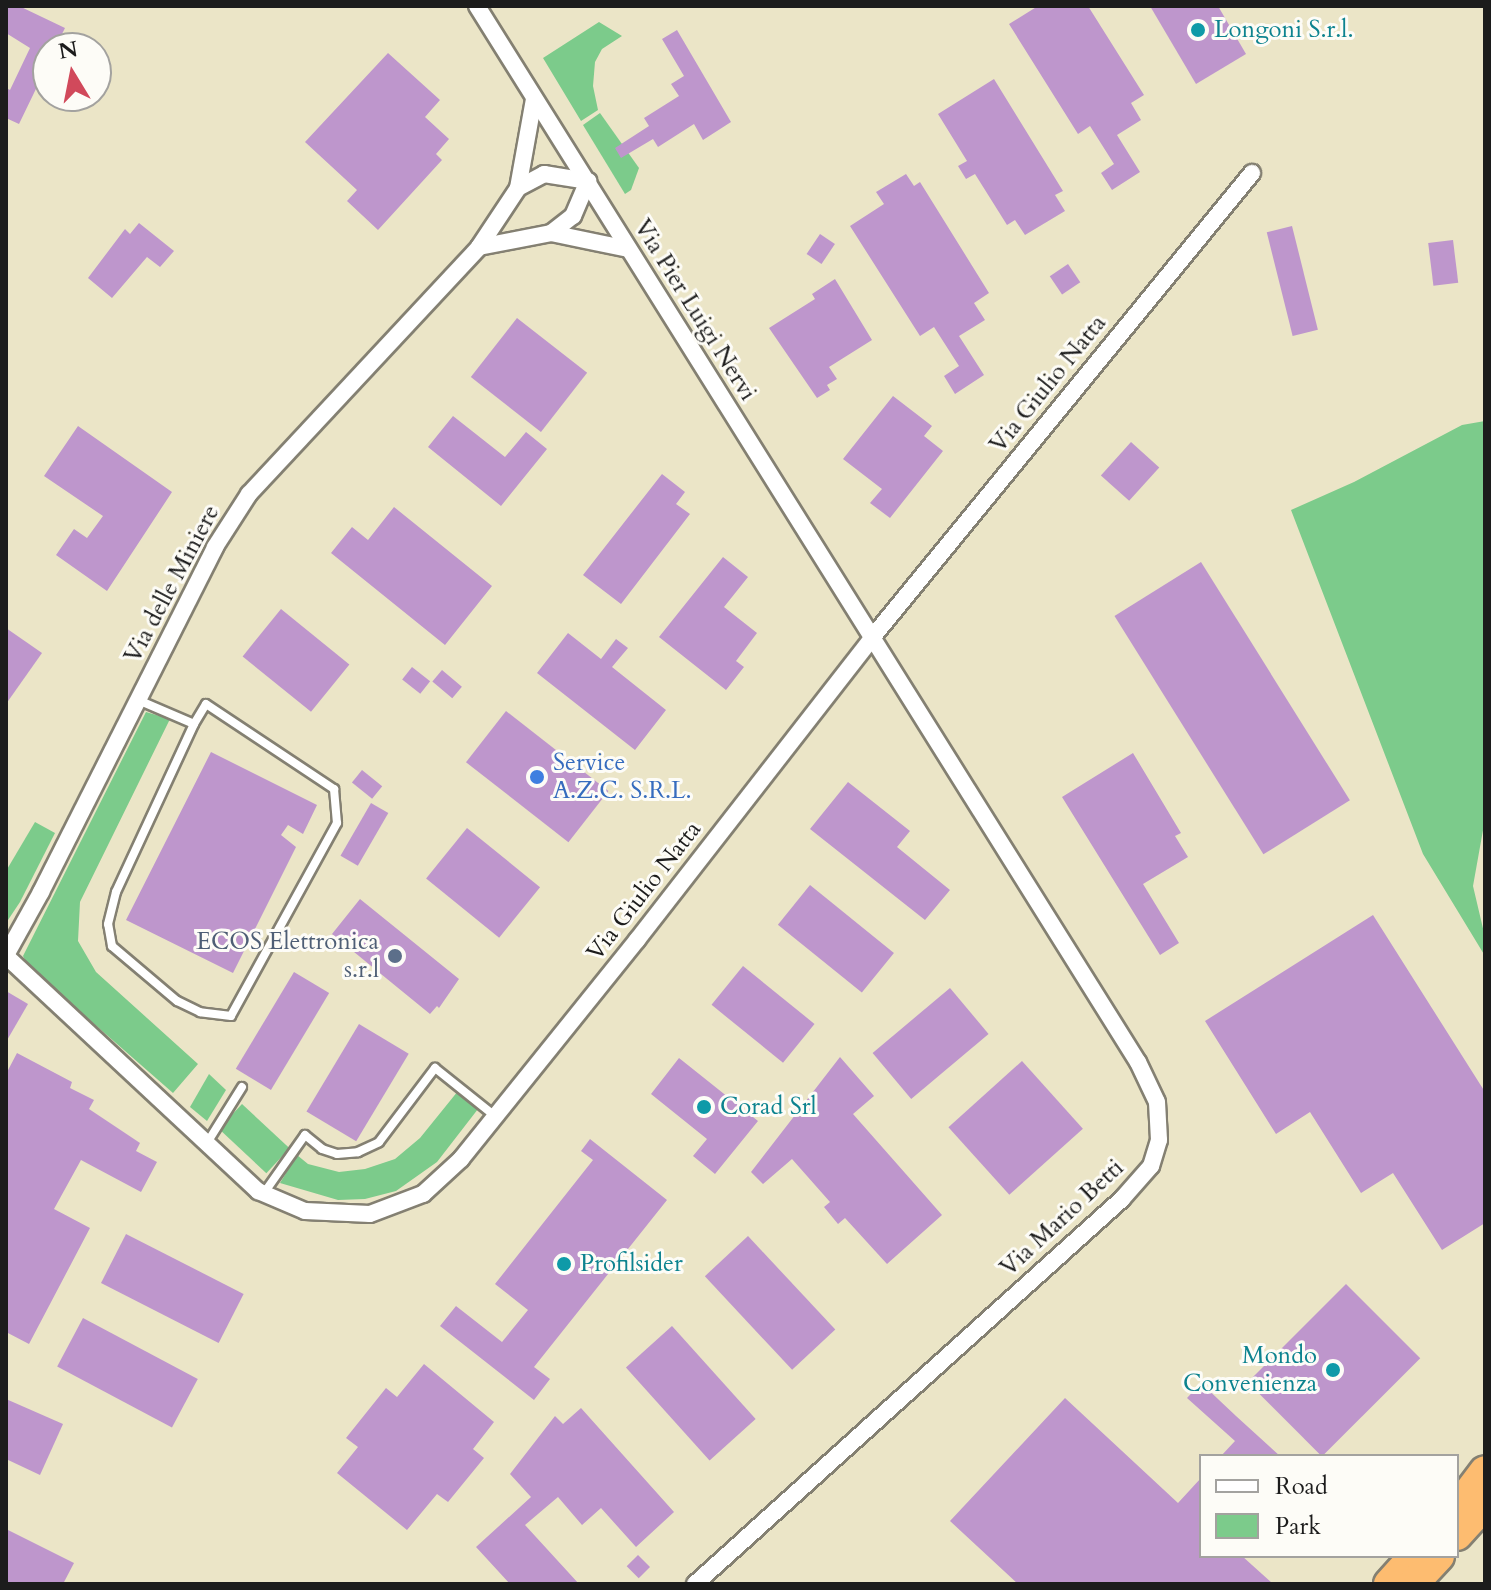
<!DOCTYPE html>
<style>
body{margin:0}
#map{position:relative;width:1491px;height:1590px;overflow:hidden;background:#ebe5c7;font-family:Cardo,serif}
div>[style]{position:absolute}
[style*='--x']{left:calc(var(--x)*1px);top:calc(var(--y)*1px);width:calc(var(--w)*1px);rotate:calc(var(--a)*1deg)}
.green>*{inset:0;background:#7ccb8b;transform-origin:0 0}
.building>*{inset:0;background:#be96cc;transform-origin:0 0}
.roads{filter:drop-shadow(2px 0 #848072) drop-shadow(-2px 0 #848072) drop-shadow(0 2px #848072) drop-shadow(0 -2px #848072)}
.lane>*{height:8px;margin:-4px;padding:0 4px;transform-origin:4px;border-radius:4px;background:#fff}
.street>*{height:16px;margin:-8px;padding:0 8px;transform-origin:8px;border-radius:8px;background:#fff}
.highway>*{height:30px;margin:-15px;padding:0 15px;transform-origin:15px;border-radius:15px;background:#fdbc70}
.dots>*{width:22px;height:22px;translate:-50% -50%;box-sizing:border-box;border:4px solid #fdfcf7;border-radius:50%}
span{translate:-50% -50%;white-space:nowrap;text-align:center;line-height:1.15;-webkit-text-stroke:6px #fdfcf7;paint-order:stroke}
.culture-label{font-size:24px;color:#0d838f}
.left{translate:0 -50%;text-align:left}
.right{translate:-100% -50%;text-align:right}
.street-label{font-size:24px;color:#1c1c1c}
.shop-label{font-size:24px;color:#366cbe}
.service-label{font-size:24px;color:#4e5e75}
.frame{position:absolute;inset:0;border:8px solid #1c1c1c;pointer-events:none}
.legend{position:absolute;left:1199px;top:1454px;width:260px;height:104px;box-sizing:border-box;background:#fdfcf7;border:2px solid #a3a29f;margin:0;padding:10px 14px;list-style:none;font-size:24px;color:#1c1c1c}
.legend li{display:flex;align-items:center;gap:16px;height:40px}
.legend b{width:40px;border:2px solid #a3a29f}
.north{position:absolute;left:32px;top:32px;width:80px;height:80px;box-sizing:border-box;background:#fdfcf7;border:2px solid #a3a29f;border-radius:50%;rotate:350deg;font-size:22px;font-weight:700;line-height:32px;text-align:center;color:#1c1c1c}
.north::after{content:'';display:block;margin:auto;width:28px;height:36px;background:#d1495b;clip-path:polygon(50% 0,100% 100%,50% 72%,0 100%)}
</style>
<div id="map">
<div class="green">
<i style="clip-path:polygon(599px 22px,622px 36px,602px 49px,595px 62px,593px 86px,598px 110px,581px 121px,543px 58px)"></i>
<i style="clip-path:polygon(600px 113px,639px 168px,631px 190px,625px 194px,583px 125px)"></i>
<i style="clip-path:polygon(1485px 421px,1485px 819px,1473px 886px,1485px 937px,1485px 956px,1423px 854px,1291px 510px,1354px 482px,1462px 425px)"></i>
<i style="clip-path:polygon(146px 712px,170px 719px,80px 902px,78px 941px,96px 972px,198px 1064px,173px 1093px,28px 966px,23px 956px)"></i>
<i style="clip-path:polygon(35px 822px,55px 833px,20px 902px,6px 923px,6px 871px)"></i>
<i style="clip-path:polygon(209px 1074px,226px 1090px,207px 1121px,190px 1107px)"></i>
<i style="clip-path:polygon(458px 1091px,478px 1109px,437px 1162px,396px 1191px,365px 1199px,338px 1200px,280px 1183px,297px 1155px,308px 1164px,339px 1172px,365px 1169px,395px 1159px,420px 1138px)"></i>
<i style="left:242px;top:1104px;width:65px;height:34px;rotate:43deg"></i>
</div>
<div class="building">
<i style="clip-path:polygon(6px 6px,19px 6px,65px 28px,55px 48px,48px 48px,48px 64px,19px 124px,6px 118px,6px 88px,10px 90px,30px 48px,6px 33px)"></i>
<i style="clip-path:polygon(1038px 6px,1088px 6px,1144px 95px,1131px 103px,1141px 120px,1117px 135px,1140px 172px,1112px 190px,1101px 173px,1114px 164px,1090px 126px,1078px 134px,1009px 24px)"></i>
<i style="clip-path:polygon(1150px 6px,1218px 6px,1246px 54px,1196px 84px)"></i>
<i style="clip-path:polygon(677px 30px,731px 122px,703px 140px,694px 124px,658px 147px,653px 139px,621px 158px,615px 148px,649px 126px,644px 118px,679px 96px,671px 84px,684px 76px,662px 39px)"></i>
<i style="clip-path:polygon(388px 53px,440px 100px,425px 117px,449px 139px,436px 154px,442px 160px,378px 230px,347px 201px,357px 190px,305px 142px)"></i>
<i style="clip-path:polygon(994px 79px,1063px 191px,1055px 195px,1065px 211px,1025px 235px,1015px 220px,1007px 225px,975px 174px,966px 179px,958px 166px,967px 161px,938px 114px)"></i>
<i style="clip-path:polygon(906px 174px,914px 186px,920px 182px,989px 293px,974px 303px,985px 320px,959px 336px,984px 375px,955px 394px,944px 376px,959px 366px,934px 327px,920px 336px,850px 226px,884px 204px,876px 192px)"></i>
<i style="clip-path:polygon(139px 223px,174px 251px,160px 267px,147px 257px,112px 298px,88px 278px,125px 229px,130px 234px)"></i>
<i style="left:1292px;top:226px;width:107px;height:26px;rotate:76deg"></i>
<i style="left:820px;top:234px;width:18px;height:24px;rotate:34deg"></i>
<i style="left:1453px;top:240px;width:43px;height:25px;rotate:83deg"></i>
<i style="left:1068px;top:264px;width:22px;height:22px;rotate:56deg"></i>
<i style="clip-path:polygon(835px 279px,872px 340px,829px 367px,837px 379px,827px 385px,830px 390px,817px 398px,769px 328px,815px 299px,812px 294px)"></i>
<i style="left:517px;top:318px;width:89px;height:75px;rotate:38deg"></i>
<i style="clip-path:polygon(893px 396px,932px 426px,924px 436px,943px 451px,890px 518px,870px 503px,882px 489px,843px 459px)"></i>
<i style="clip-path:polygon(453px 416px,505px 457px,526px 432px,547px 449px,501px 506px,428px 447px)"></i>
<i style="clip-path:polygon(78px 426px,172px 492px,107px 591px,56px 555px,74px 529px,87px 538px,103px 516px,44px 476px)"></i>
<i style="left:1131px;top:442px;width:38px;height:45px;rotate:42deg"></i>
<i style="clip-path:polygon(662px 474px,685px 492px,676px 504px,690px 514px,621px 604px,583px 575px)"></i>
<i style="clip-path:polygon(394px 507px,492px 586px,445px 645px,331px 553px,352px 527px,368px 540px)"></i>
<i style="clip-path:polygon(723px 557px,748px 577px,724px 607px,757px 633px,736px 661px,744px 667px,726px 690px,659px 637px)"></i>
<i style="left:1201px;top:562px;width:281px;height:102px;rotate:58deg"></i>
<i style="left:281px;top:609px;width:88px;height:61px;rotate:39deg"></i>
<i style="clip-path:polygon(6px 628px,42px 653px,6px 704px)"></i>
<i style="clip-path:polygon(568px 633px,601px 659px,616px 639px,628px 648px,612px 667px,666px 710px,635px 750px,537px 673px)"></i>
<i style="left:412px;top:667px;width:23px;height:16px;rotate:38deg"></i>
<i style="left:442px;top:670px;width:26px;height:15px;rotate:40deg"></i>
<i style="left:506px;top:711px;width:130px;height:65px;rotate:38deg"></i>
<i style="clip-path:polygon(211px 752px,317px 805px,303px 834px,288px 825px,281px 835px,296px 847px,233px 973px,126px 920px)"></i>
<i style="clip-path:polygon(1133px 753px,1181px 833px,1175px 836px,1188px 857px,1143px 884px,1179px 943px,1160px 955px,1062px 797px)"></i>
<i style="left:362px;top:770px;width:26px;height:16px;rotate:39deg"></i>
<i style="clip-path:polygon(848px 782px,910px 831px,897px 847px,950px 890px,925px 920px,810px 829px)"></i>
<i style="left:371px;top:803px;width:20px;height:61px;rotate:30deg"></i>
<i style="left:467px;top:828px;width:94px;height:65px;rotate:39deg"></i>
<i style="left:810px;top:885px;width:108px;height:51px;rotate:39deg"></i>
<i style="clip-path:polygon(360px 899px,459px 979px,439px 1008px,437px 1006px,430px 1014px,332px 934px)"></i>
<i style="clip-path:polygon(1373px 915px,1485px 1092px,1485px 1223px,1442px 1250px,1393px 1173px,1361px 1193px,1310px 1112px,1276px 1134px,1205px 1021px)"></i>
<i style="left:743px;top:966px;width:92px;height:50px;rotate:39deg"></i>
<i style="left:294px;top:972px;width:41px;height:113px;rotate:31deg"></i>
<i style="left:950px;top:988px;width:60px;height:101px;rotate:50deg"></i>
<i style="clip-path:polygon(6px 991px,28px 1004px,6px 1042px)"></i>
<i style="left:359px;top:1024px;width:58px;height:102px;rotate:31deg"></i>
<i style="clip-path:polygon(17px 1053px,72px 1082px,70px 1088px,94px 1100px,89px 1109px,140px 1143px,136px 1151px,157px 1162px,141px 1192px,81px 1160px,54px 1209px,90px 1228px,29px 1344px,6px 1332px,6px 1074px)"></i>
<i style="clip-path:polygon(840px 1057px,874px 1096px,853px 1114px,942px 1215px,887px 1264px,845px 1218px,838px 1224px,824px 1207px,830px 1202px,792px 1159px,763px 1184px,751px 1172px)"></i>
<i style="clip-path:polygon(679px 1058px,758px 1121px,715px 1174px,693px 1156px,707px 1139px,651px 1094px)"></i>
<i style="left:1022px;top:1061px;width:91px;height:99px;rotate:48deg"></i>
<i style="clip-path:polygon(590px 1139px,667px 1200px,534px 1367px,550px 1379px,534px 1400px,440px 1326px,456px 1306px,502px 1342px,528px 1310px,495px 1284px,593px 1160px,581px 1151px)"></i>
<i style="left:126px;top:1234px;width:132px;height:55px;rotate:27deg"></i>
<i style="left:748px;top:1236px;width:128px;height:59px;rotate:47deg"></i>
<i style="left:1346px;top:1284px;width:105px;height:139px;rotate:45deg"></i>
<i style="left:83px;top:1318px;width:130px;height:55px;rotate:28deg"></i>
<i style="left:672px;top:1326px;width:125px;height:62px;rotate:48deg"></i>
<i style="clip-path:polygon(424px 1364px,494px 1422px,473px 1449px,484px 1458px,448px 1502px,437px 1494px,407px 1530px,337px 1473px,358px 1447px,346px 1438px,386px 1388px,397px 1397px)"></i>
<i style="clip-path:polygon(1201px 1383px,1236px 1416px,1280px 1456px,1221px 1456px,1235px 1441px,1187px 1398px)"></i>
<i style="clip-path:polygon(1065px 1398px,1178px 1503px,1201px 1478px,1201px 1556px,1242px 1556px,1273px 1584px,1018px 1584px,950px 1521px)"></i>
<i style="clip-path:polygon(6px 1399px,63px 1424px,40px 1475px,6px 1459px)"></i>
<i style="clip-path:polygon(581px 1408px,674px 1512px,636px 1547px,601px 1508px,582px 1525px,558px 1497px,525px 1525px,579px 1584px,510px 1584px,476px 1547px,531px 1497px,510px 1474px,555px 1416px,563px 1424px)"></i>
<i style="clip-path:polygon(6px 1529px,74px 1563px,63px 1584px,6px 1584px)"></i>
<i style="left:638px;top:1555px;width:17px;height:16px;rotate:45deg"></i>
</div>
<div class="roads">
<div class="lane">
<i style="--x:138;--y:700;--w:61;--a:23.2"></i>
<i style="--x:194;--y:724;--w:23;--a:-59"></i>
<i style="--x:206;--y:704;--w:154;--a:33.6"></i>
<i style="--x:334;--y:789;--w:34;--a:85"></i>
<i style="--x:337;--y:823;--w:220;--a:118.8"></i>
<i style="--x:231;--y:1016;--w:31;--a:-173"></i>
<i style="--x:200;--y:1012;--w:25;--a:-154"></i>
<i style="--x:177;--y:1001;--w:85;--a:-139.8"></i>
<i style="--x:112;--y:946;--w:22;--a:-100"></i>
<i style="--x:108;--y:924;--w:33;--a:-76"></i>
<i style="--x:116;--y:892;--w:185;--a:-65.1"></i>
<i style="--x:207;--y:1143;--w:66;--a:-58"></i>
<i style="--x:264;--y:1193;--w:71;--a:-54.7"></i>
<i style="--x:305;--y:1135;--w:22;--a:39"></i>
<i style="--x:322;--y:1149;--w:16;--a:18"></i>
<i style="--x:337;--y:1154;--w:21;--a:-5"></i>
<i style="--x:358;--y:1152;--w:23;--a:-25"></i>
<i style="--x:379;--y:1142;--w:93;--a:-52.9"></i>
<i style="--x:435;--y:1068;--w:77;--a:38.7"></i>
</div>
<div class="street">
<i style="--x:477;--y:6;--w:1246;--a:57.96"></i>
<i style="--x:1138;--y:1062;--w:44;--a:64.6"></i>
<i style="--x:1157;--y:1102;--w:38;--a:87"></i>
<i style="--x:1159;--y:1140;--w:27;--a:107"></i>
<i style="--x:1151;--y:1166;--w:44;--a:131.3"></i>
<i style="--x:1122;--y:1199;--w:575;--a:137.96"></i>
<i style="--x:518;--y:188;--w:30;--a:-28"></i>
<i style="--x:544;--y:174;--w:45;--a:9"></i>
<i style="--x:551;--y:233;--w:28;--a:-38"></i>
<i style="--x:573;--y:216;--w:38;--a:-67"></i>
<i style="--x:479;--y:247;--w:73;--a:-11"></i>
<i style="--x:551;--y:233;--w:79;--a:11.7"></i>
<i style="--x:6;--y:955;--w:72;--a:-60.9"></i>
<i style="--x:41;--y:892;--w:386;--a:-63.2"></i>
<i style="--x:215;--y:547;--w:63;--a:-57.3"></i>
<i style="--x:249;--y:494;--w:338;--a:-47"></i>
<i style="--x:479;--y:247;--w:71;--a:-56.5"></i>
<i style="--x:518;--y:188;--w:90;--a:-79.8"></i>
<i style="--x:6;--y:956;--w:345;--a:43"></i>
<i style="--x:258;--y:1191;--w:51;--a:23.1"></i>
<i style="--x:305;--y:1211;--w:65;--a:2.6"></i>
<i style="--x:370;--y:1214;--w:57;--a:-20.7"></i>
<i style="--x:423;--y:1194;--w:52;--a:-42.6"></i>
<i style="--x:461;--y:1159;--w:281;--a:-51.2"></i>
<i style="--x:637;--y:940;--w:381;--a:-52.1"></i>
<i style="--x:871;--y:639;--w:602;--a:-50.73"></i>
</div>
<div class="highway">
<i style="--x:1457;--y:1508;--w:46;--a:-52.9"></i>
<i style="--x:1457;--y:1535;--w:42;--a:-47.9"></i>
<i style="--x:1389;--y:1584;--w:38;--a:-48"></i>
<i style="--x:1413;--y:1584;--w:38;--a:-47"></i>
</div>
</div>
<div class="dots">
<i style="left:1198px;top:30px;background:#0f9aa8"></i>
<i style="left:537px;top:777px;background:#3f7fe0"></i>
<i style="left:395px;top:956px;background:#5c6f8a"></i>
<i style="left:704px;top:1107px;background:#0f9aa8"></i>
<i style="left:564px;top:1264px;background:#0f9aa8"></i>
<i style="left:1333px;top:1370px;background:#0f9aa8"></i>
</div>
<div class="culture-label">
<span class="left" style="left:1214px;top:30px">Longoni S.r.l.</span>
<span class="left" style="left:720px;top:1107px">Corad Srl</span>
<span class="left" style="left:580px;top:1264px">Profilsider</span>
<span class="right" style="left:1317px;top:1370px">Mondo<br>Convenienza</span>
</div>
<div class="street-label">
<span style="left:695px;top:310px;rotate:58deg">Via Pier Luigi Nervi</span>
<span style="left:1048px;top:384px;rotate:-51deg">Via Giulio Natta</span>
<span style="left:172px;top:584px;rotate:-62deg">Via delle Miniere</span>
<span style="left:644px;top:891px;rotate:-52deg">Via Giulio Natta</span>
<span style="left:1062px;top:1218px;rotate:-43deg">Via Mario Betti</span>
</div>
<div class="shop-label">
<span class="left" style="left:553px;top:777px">Service<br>A.Z.C. S.R.L.</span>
</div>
<div class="service-label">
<span class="right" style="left:379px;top:956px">ECOS Elettronica<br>s.r.l</span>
</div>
<div class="frame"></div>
<ul class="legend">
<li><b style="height:10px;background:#fff"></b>Road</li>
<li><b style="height:22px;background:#7ccb8b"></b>Park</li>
</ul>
<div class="north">N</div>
</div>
